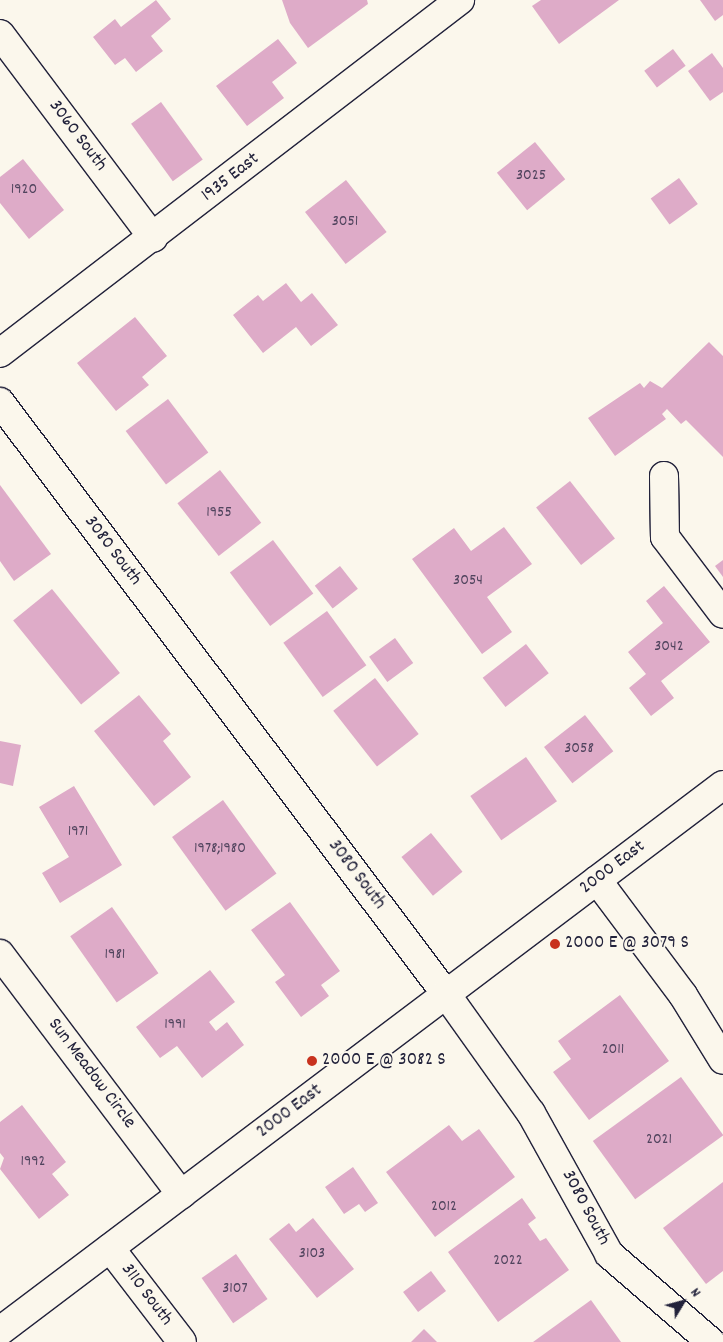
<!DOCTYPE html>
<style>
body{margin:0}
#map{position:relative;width:723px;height:1342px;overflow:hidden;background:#fbf7ec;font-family:Dekko,sans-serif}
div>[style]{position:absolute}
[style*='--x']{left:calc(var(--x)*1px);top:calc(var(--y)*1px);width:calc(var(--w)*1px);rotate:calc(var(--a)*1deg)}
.building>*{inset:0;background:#deabc8;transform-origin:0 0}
.roads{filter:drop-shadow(1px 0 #22223b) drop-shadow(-1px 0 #22223b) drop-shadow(0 1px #22223b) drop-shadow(0 -1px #22223b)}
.minor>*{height:28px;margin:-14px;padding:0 14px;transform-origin:14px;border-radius:14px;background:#fbf7ec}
.dots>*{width:14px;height:14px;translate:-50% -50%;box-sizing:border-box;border:2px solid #fbf7ec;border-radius:50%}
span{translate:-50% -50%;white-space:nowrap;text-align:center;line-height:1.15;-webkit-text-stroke:4px #fbf7ec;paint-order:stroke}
.number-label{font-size:16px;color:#51445e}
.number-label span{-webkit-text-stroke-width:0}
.street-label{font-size:19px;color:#22223b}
.poi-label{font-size:19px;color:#22223b}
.left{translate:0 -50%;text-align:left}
.north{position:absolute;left:658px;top:1277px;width:50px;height:50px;-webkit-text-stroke:4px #fbf7ec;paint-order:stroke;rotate:53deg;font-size:14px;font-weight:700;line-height:20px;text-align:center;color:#22223b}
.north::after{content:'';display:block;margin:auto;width:18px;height:22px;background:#22223b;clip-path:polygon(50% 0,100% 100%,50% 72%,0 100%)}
</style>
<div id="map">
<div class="building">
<i style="clip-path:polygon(156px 0,171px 19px,151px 36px,163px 51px,136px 72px,125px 58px,115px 65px,93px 37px,115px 19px,121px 27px)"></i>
<i style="clip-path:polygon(282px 0,367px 0,368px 4px,308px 48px,290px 23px)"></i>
<i style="clip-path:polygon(541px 0,619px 0,559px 44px,532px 6px)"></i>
<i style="clip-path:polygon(700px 0,723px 0,723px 15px,715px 21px)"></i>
<i style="clip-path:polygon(278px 39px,297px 63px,272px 82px,284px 98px,247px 126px,216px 86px)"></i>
<i style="left:673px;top:49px;width:21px;height:36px;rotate:53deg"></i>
<i style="clip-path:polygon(712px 53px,723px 68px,723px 92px,710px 101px,688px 71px)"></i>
<i style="left:161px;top:102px;width:71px;height:37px;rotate:54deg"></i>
<i style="left:535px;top:142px;width:48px;height:49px;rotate:51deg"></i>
<i style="clip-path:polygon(23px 159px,64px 210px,29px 239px,0 203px,0 177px)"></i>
<i style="left:679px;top:178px;width:32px;height:35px;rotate:54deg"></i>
<i style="left:346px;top:180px;width:66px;height:52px;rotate:52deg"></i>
<i style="clip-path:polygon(286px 283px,301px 302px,312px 293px,338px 325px,311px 346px,296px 327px,263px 353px,233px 315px,258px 295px,263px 301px)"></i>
<i style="clip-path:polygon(135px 317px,167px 356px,142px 377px,149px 385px,116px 411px,77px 363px)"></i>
<i style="clip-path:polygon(709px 342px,723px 356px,723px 457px,686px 420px,681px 424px,667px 409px,662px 414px,666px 419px,615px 456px,588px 418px,640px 383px,644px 388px,650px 381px,662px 388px)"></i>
<i style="left:168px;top:399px;width:67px;height:53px;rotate:53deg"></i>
<i style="left:220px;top:470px;width:67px;height:54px;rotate:52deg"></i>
<i style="left:570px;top:481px;width:73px;height:43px;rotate:52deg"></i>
<i style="clip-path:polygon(0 485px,51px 554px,14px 581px,0 561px)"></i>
<i style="clip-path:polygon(504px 527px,532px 564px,487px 597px,512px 632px,482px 654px,412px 559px,454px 528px,471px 551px)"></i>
<i style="left:273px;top:540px;width:67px;height:54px;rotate:53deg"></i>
<i style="clip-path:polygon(723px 560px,723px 577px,715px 566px)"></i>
<i style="left:340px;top:566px;width:29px;height:32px;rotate:52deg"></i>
<i style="clip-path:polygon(664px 586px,710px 642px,661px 681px,674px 698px,651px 716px,629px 688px,646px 674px,628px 652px,663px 623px,646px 601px)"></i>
<i style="left:52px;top:589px;width:108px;height:50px;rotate:51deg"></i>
<i style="left:327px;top:611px;width:67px;height:54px;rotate:54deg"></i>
<i style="left:395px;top:638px;width:31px;height:32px;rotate:54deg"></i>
<i style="left:526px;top:644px;width:37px;height:55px;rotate:52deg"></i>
<i style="left:375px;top:678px;width:71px;height:53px;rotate:52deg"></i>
<i style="clip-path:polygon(139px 695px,171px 734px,163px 741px,191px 777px,154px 806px,94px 731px)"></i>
<i style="left:585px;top:715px;width:46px;height:52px;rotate:52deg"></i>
<i style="clip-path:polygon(0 741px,21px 745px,13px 786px,0 783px)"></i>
<i style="left:526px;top:757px;width:54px;height:68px;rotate:55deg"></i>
<i style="clip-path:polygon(74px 786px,122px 865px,60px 903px,42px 873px,69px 857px,39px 807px)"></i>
<i style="left:223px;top:800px;width:91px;height:63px;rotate:54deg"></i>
<i style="left:431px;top:833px;width:50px;height:38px;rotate:51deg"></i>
<i style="clip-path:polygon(290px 902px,340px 971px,321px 985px,329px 996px,301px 1017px,275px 982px,285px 975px,251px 930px)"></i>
<i style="left:112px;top:907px;width:81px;height:51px;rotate:55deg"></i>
<i style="clip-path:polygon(210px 970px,235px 1002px,209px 1022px,216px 1031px,227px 1022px,244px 1045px,202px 1078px,177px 1046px,160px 1058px,136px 1027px)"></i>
<i style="clip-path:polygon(620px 995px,669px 1061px,589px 1120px,553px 1072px,571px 1059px,558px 1041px)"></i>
<i style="left:681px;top:1077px;width:72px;height:109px;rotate:54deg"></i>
<i style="clip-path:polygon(22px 1105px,66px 1162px,52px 1174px,69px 1195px,39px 1219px,0 1169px,4px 1158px,0 1153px,0 1122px)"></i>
<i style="clip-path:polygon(449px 1125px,462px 1141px,479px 1129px,515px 1177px,435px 1237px,386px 1172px)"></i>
<i style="clip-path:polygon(353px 1167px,378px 1203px,365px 1212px,359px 1204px,344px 1214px,325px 1187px)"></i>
<i style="clip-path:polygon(723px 1182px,723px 1271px,706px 1284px,663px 1228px)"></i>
<i style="clip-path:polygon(522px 1198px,536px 1218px,528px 1224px,540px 1241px,546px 1238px,569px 1270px,498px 1322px,448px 1252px)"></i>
<i style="clip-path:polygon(313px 1218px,354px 1269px,317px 1298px,269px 1239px,289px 1223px,296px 1232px)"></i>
<i style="left:236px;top:1254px;width:55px;height:42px;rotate:55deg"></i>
<i style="left:431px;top:1271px;width:25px;height:35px;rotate:53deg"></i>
<i style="clip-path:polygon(591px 1300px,621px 1342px,533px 1342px)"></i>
<i style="clip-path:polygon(424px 1329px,437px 1342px,411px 1342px)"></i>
</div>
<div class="roads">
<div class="minor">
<i style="--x:0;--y:34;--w:255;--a:53.1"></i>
<i style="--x:0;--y:353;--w:580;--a:-37.5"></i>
<i style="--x:0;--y:402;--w:741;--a:53.01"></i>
<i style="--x:446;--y:994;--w:146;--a:54.5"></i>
<i style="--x:531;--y:1113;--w:161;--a:61"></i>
<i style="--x:609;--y:1254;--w:135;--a:40.8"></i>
<i style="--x:664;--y:476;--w:61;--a:89.1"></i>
<i style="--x:665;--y:537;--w:96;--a:53"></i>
<i style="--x:597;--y:880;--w:144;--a:53.2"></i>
<i style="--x:683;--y:995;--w:76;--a:58.4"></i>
<i style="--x:0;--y:954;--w:301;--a:53"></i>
<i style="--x:110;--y:1248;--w:118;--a:52.5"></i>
<i style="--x:0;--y:1331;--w:906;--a:-37.06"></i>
</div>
</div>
<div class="dots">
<i style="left:555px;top:944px;background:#c8321e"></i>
<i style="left:312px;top:1061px;background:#c8321e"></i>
</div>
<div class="number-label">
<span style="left:531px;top:176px">3025</span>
<span style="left:24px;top:190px">1920</span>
<span style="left:345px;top:222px">3051</span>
<span style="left:219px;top:513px">1955</span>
<span style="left:468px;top:581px">3054</span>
<span style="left:669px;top:647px">3042</span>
<span style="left:579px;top:749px">3058</span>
<span style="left:78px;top:832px">1971</span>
<span style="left:220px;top:849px">1978;1980</span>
<span style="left:115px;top:955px">1981</span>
<span style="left:175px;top:1025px">1991</span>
<span style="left:613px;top:1050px">2011</span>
<span style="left:659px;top:1140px">2021</span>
<span style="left:33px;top:1162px">1992</span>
<span style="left:444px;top:1207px">2012</span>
<span style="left:312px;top:1254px">3103</span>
<span style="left:508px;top:1261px">2022</span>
<span style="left:235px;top:1289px">3107</span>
</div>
<div class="street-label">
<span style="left:77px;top:136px;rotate:53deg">3060 South</span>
<span style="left:231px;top:178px;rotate:-38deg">1935 East</span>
<span style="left:112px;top:551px;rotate:53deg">3080 South</span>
<span style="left:613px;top:868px;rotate:-37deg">2000 East</span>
<span style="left:356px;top:875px;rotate:53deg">3080 South</span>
<span style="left:91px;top:1074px;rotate:53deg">Sun Meadow Circle</span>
<span style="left:290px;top:1112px;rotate:-37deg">2000 East</span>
<span style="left:585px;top:1208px;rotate:62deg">3080 South</span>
<span style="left:146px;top:1295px;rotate:53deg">3110 South</span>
</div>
<div class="poi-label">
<span class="left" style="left:565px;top:944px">2000 E @ 3079 S</span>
<span class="left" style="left:322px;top:1061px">2000 E @ 3082 S</span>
</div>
<div class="north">N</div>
</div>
